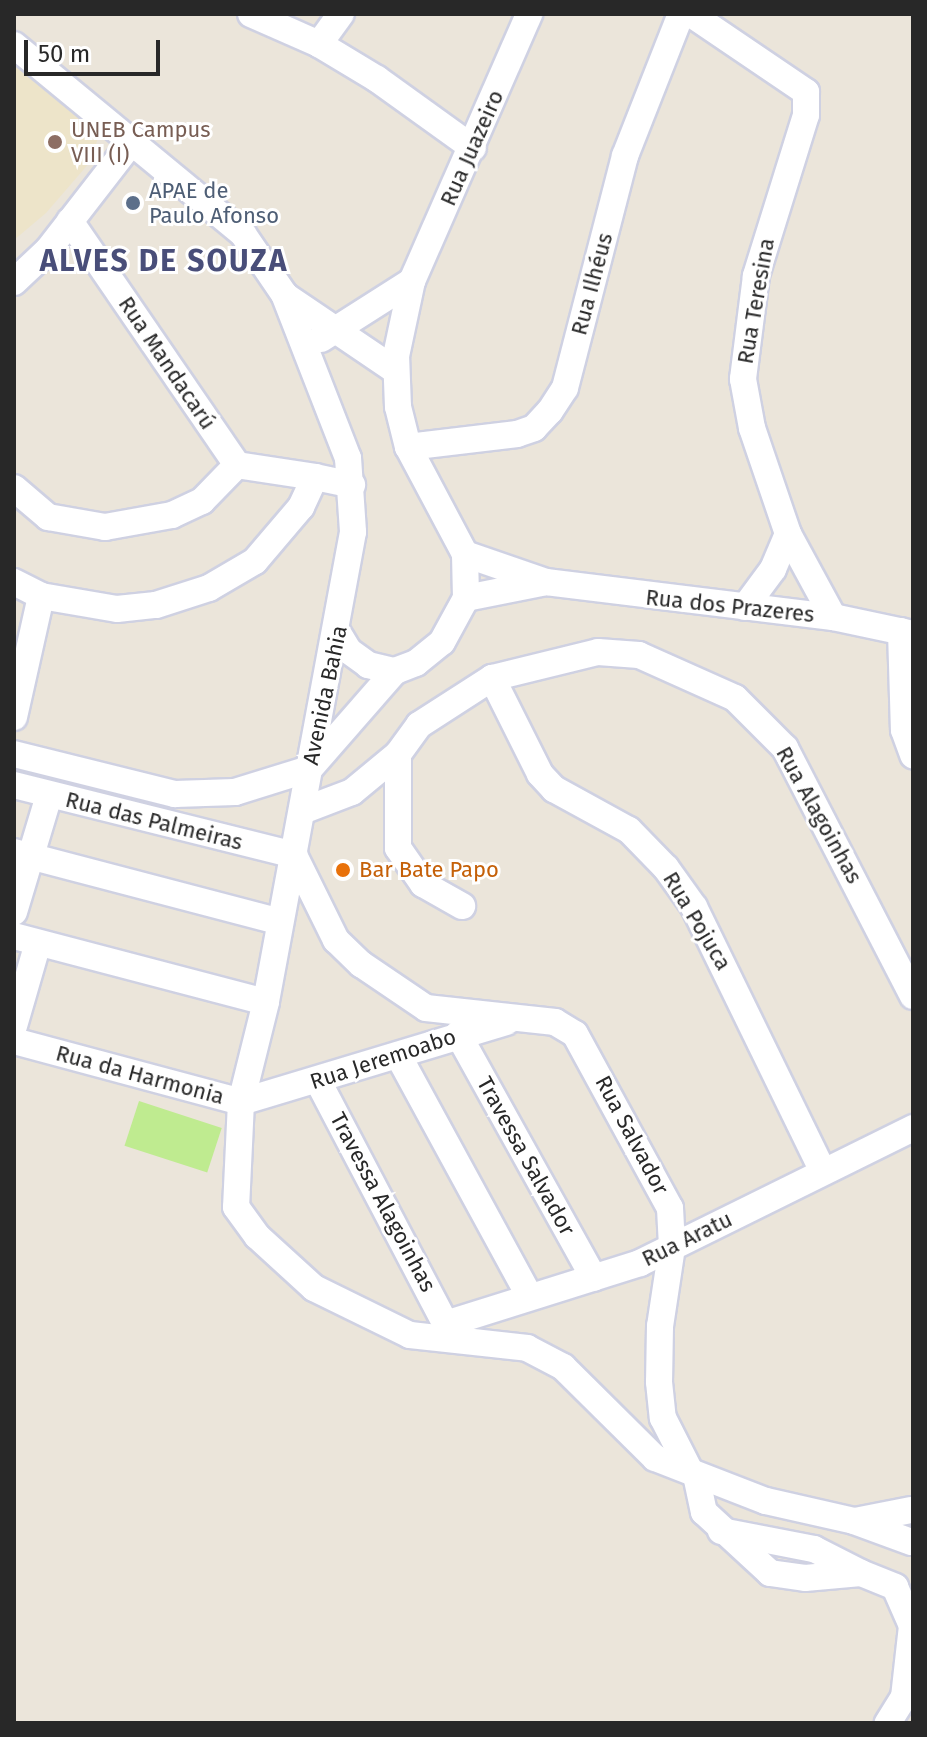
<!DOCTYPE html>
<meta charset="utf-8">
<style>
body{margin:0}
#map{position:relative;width:927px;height:1737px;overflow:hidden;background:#ebe5da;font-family:"Fira Sans",sans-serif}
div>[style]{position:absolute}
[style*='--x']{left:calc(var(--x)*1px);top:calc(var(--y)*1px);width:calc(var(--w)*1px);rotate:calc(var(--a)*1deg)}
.education>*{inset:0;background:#ede4c9}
.pitch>*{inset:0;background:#bfeb90;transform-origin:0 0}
.roads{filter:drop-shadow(2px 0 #cfd1e2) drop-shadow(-2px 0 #cfd1e2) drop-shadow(0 2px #cfd1e2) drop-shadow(0 -2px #cfd1e2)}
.minor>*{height:26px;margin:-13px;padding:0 13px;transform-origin:13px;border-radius:13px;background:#fff}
.dots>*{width:22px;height:22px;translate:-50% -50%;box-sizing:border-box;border:4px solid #fff;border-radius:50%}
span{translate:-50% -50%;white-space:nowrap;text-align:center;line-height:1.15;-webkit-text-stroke:6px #fff;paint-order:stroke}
.education-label{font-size:22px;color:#785e54}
.left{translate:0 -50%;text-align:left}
.street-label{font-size:22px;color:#282828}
.service-label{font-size:22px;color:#4e5e75}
.food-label{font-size:22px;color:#c56008}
.district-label{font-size:30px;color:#494e79;font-weight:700;letter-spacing:2px}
.frame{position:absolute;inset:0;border:16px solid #282828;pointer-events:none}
.scale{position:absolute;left:24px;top:40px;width:136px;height:36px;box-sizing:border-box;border:4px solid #282828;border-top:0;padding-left:10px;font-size:24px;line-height:28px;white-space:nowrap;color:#282828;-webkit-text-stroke:6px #fff;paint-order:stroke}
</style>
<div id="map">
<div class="education">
<i style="clip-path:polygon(14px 56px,102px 124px,91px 161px,46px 213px,14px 240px)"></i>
</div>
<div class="pitch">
<i style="left:139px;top:1101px;width:87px;height:47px;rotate:18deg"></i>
</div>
<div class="roads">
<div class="minor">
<i style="--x:251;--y:14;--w:74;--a:23.8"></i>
<i style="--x:319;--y:44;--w:68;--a:31.1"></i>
<i style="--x:377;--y:79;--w:118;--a:35.7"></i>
<i style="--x:691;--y:14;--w:139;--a:34.1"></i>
<i style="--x:806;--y:92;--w:23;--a:90"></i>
<i style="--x:806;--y:115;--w:169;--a:107.3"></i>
<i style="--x:756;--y:276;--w:104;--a:97.2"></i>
<i style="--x:743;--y:379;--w:50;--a:79.6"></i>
<i style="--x:752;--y:428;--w:112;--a:71.2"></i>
<i style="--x:788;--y:534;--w:94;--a:61.5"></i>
<i style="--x:319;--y:44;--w:37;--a:-54"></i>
<i style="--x:14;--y:45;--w:297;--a:39.5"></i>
<i style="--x:243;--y:234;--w:73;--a:55.7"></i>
<i style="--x:284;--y:294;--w:176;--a:68.7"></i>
<i style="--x:348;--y:458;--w:74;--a:86.1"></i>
<i style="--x:353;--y:532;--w:478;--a:100.5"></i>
<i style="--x:266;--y:1002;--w:103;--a:104"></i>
<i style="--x:241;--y:1102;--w:105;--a:92.7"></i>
<i style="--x:236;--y:1207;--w:36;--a:54"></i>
<i style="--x:257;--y:1236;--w:77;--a:42.4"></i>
<i style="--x:314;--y:1288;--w:107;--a:26.1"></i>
<i style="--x:410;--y:1335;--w:118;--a:6.3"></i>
<i style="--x:527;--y:1348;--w:41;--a:27.8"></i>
<i style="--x:563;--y:1367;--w:129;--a:44.7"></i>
<i style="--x:655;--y:1458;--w:119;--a:21.2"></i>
<i style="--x:766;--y:1501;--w:90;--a:12.8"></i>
<i style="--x:854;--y:1521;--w:61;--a:20.2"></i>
<i style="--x:70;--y:221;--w:296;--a:55.6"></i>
<i style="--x:14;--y:282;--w:47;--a:-43.3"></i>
<i style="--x:48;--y:250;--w:140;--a:-52.2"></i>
<i style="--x:287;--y:297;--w:130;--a:34.1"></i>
<i style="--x:321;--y:339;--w:108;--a:-32.5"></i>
<i style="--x:408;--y:447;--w:110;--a:-6.8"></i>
<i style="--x:517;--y:434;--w:18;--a:-19"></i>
<i style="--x:534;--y:428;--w:23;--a:-47"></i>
<i style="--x:550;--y:411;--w:27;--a:-57"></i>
<i style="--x:565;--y:388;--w:240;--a:-75.5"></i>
<i style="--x:625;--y:156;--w:153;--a:-68.5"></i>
<i style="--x:237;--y:465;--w:79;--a:8.7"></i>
<i style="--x:14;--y:488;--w:45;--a:40.5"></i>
<i style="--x:48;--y:517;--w:58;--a:10"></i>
<i style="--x:105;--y:527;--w:68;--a:-10.2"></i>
<i style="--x:172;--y:515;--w:33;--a:-25"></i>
<i style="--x:202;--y:501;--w:50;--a:-45.8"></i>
<i style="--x:465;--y:554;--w:86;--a:19.1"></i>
<i style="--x:546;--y:582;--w:289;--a:7"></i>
<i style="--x:833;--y:617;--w:82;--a:12"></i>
<i style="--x:14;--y:582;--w:30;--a:27"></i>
<i style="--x:41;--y:596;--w:77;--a:9.7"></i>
<i style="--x:117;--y:609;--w:39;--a:-6"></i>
<i style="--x:156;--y:605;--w:56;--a:-17.8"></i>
<i style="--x:209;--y:588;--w:53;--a:-30.4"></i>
<i style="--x:255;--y:561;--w:71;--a:-49.6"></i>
<i style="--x:301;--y:507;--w:33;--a:-65"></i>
<i style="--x:315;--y:477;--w:38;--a:12"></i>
<i style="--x:466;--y:598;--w:77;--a:-11.2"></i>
<i style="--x:745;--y:607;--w:47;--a:-53.6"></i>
<i style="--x:773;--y:569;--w:38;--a:-67"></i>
<i style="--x:901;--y:631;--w:99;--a:88.3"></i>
<i style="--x:904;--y:730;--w:27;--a:70"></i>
<i style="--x:338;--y:633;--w:21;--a:59"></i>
<i style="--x:349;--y:651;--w:24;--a:36"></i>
<i style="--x:368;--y:665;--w:28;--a:13"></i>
<i style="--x:395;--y:671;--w:22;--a:-21"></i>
<i style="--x:416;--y:663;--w:33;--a:-39"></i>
<i style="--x:442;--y:642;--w:50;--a:-61.4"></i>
<i style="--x:466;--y:598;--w:44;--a:-91.3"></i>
<i style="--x:465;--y:554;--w:121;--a:-118"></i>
<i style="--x:408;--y:447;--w:41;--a:-104"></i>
<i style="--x:398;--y:407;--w:51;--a:-92.2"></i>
<i style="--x:396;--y:356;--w:77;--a:-78"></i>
<i style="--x:412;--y:281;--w:292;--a:-66.3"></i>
<i style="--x:492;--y:678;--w:107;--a:63.4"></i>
<i style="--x:540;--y:774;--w:21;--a:47"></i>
<i style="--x:554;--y:789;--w:85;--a:28.7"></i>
<i style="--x:629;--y:830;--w:53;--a:45.8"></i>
<i style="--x:666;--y:868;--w:48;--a:54.3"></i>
<i style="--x:694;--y:907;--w:294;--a:64"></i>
<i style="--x:14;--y:717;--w:124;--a:-77.4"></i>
<i style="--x:14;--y:754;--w:166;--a:14"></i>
<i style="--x:175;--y:794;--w:60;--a:-1.9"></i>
<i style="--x:235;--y:792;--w:77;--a:-17.3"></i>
<i style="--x:398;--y:754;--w:94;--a:90"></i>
<i style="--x:398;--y:848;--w:44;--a:55.2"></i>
<i style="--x:423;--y:884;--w:45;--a:29.4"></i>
<i style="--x:312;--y:766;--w:126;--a:-48.9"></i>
<i style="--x:14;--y:785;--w:289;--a:14"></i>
<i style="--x:294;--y:855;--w:95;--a:63.7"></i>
<i style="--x:336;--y:940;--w:35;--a:44"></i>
<i style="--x:361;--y:964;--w:78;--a:34.1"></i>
<i style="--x:426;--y:1008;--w:130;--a:6.2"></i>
<i style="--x:555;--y:1022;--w:23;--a:31"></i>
<i style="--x:575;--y:1034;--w:198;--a:61.4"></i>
<i style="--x:670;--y:1208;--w:39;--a:87"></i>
<i style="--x:672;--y:1247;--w:80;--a:98.6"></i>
<i style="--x:660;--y:1326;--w:56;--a:91"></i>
<i style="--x:659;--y:1382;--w:36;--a:84"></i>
<i style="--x:663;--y:1418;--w:59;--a:63"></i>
<i style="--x:302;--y:811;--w:53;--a:-20.8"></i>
<i style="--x:352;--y:792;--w:60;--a:-39.6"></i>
<i style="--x:398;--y:754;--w:36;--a:-54"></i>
<i style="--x:419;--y:725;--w:87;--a:-32.8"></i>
<i style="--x:492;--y:678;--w:109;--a:-13.8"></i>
<i style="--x:598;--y:652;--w:41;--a:4.2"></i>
<i style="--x:639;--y:655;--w:105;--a:24.1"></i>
<i style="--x:735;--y:698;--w:71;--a:45"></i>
<i style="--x:785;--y:748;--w:279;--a:62.7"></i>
<i style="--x:14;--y:852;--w:275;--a:14.7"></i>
<i style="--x:14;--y:912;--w:122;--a:-73.3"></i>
<i style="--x:14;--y:936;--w:260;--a:14.7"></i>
<i style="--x:14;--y:1026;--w:86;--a:-73.9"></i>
<i style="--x:458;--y:1034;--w:279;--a:60.9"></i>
<i style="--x:14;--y:1041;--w:235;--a:15"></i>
<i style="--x:398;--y:1055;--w:273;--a:61.4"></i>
<i style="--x:318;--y:1081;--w:290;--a:62.3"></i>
<i style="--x:241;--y:1102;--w:277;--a:-16.8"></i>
<i style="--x:449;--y:1323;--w:200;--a:-17.4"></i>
<i style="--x:640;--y:1263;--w:305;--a:-26.3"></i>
<i style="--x:696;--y:1475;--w:38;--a:78"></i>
<i style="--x:704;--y:1512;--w:90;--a:42.7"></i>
<i style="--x:770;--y:1573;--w:35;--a:8"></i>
<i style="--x:805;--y:1578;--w:56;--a:-5.1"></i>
<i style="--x:861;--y:1573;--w:37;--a:22"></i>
<i style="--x:895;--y:1587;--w:43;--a:66.4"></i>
<i style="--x:912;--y:1626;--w:71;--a:96.4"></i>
<i style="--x:904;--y:1697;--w:31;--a:122"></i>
<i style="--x:855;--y:1521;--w:57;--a:-11.1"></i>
<i style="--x:721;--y:1531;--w:95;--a:11"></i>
<i style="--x:814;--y:1549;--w:53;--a:27.1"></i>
</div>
</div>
<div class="dots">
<i style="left:55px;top:142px;background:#8d6e63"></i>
<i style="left:133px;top:203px;background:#5c6f8a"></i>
<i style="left:343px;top:870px;background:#e8710a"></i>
</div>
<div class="education-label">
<span class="left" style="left:71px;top:142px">UNEB Campus<br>VIII (I)</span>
</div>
<div class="street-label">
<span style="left:472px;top:148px;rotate:-66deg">Rua Juazeiro</span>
<span style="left:592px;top:284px;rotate:-75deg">Rua Ilhéus</span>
<span style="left:756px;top:301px;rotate:-80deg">Rua Teresina</span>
<span style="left:167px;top:363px;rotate:56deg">Rua Mandacarú</span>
<span style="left:730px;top:606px;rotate:6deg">Rua dos Prazeres</span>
<span style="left:325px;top:695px;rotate:-78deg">Avenida Bahia</span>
<span style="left:819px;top:815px;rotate:61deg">Rua Alagoinhas</span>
<span style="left:154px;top:821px;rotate:14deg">Rua das Palmeiras</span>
<span style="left:697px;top:921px;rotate:59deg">Rua Pojuca</span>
<span style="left:383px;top:1059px;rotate:-18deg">Rua Jeremoabo</span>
<span style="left:140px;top:1075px;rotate:15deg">Rua da Harmonia</span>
<span style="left:632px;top:1135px;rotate:62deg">Rua Salvador</span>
<span style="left:526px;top:1156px;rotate:61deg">Travessa Salvador</span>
<span style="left:383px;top:1202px;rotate:62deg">Travessa Alagoinhas</span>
<span style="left:687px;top:1239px;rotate:-26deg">Rua Aratu</span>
</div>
<div class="service-label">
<span class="left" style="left:149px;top:203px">APAE de<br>Paulo Afonso</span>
</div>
<div class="food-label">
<span class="left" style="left:359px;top:870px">Bar Bate Papo</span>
</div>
<div class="district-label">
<span style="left:164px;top:261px">ALVES DE SOUZA</span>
</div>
<div class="frame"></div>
<div class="scale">50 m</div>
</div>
